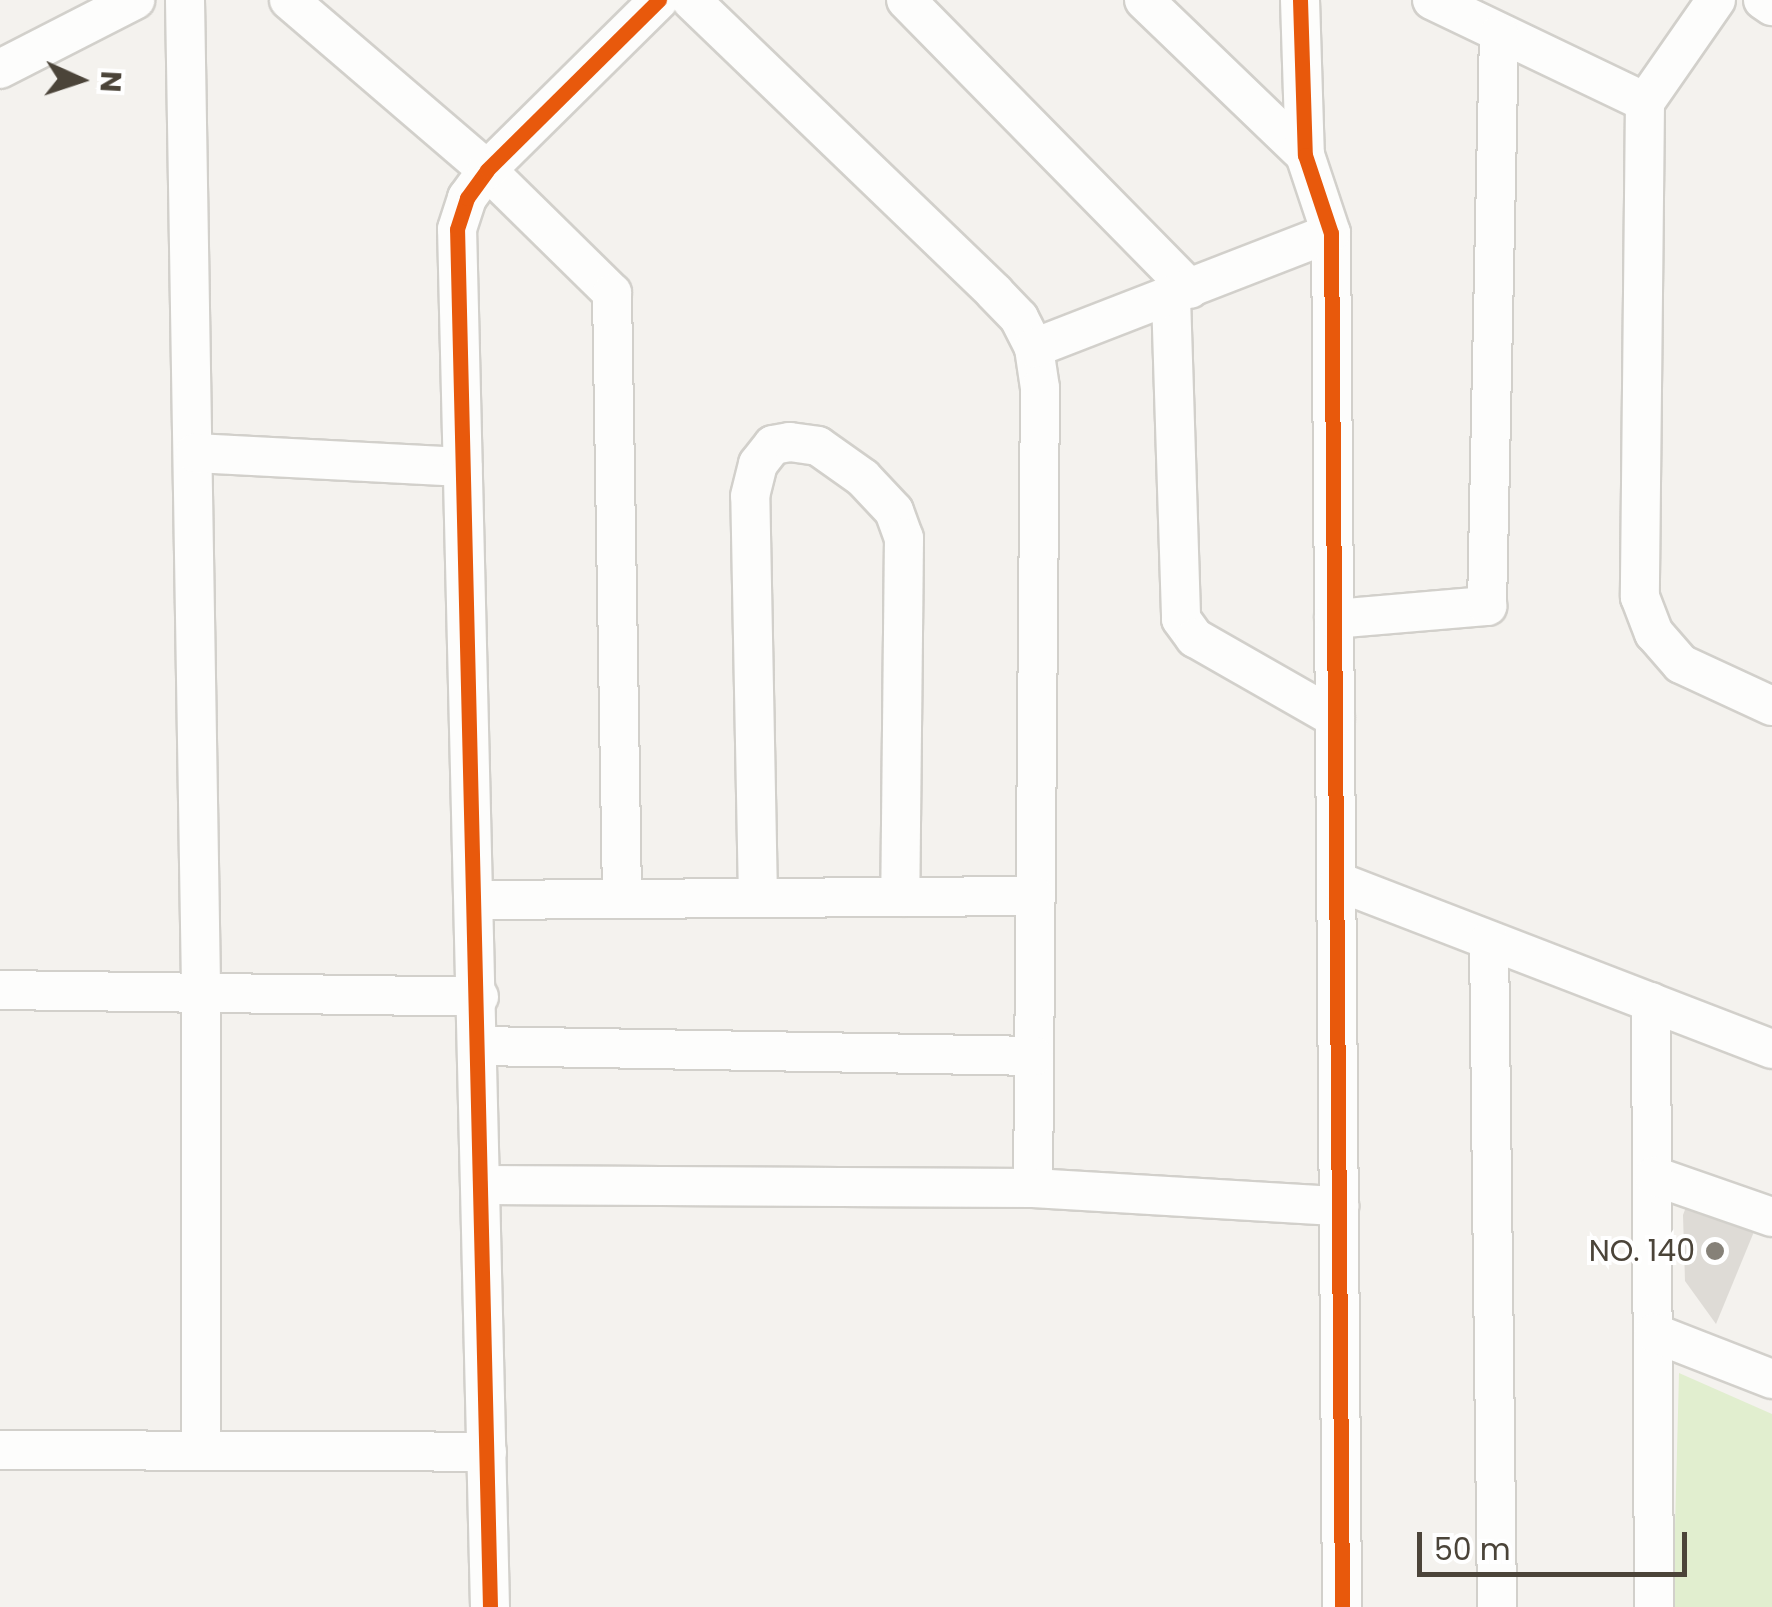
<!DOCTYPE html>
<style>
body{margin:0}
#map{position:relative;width:1772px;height:1607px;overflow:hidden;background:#f4f2ee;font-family:Poppins,sans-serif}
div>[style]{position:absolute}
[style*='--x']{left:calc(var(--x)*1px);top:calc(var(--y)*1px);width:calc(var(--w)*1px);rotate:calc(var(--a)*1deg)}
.green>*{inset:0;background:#e1eecf}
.building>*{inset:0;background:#dedbd6}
.roads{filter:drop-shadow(2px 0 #d2d0cb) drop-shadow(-2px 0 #d2d0cb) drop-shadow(0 2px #d2d0cb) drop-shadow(0 -2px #d2d0cb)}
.minor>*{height:38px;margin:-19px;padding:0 19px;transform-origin:19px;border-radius:19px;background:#fdfdfc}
.cycleway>*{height:15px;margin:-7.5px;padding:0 7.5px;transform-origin:7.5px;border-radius:7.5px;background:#e8590c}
.dots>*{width:28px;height:28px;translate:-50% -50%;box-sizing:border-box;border:5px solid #fff;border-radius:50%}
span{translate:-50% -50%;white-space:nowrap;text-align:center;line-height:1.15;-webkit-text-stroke:8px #fff;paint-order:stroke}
.poi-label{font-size:30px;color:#4b4439}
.right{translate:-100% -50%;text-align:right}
.north{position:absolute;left:30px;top:30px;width:100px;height:100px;-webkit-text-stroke:8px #fff;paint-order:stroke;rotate:93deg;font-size:28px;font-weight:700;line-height:40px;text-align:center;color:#4b4439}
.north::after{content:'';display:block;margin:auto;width:35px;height:45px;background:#4b4439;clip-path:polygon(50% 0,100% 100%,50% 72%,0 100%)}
.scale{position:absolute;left:1417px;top:1532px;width:270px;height:45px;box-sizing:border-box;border:5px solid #4b4439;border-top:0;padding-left:12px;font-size:30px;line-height:35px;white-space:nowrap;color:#4b4439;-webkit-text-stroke:8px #fff;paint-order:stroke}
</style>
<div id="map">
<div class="green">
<i style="clip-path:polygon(1679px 1373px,1772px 1414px,1772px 1607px,1673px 1607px)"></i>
</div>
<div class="building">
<i style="clip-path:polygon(1691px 1194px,1758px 1222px,1716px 1324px,1685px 1281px,1683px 1215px)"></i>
</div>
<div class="roads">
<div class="minor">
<i style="--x:185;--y:0;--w:989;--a:89.07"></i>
<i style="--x:201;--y:989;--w:461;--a:90"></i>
<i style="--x:289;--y:0;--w:261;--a:40.6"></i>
<i style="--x:487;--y:170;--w:175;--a:44.5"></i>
<i style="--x:612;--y:293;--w:606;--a:89.05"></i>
<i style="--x:691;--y:0;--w:421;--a:43.9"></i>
<i style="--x:994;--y:292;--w:36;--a:46"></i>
<i style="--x:1019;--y:318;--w:34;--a:63"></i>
<i style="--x:1034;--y:348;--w:40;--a:81.5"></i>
<i style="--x:1040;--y:388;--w:800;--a:90.5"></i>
<i style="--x:906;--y:0;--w:405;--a:45.5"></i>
<i style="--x:1144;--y:0;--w:223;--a:43.9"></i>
<i style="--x:1300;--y:0;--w:155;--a:88.2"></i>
<i style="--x:1305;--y:155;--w:82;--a:71.6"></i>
<i style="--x:1331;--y:233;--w:1374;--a:89.54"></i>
<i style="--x:1432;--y:0;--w:236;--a:25.6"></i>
<i style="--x:1716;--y:0;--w:124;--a:124.8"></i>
<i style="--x:1645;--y:102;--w:495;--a:90.6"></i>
<i style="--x:1640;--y:597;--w:39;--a:69"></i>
<i style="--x:1654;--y:633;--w:41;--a:48.9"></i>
<i style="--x:1681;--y:664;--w:100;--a:24.8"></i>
<i style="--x:1763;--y:0;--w:11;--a:34"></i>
<i style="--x:0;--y:69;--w:152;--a:-27.1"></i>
<i style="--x:1171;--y:297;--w:322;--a:88.2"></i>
<i style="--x:1181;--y:619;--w:24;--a:54"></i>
<i style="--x:1195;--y:638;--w:161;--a:29.7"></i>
<i style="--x:1034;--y:348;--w:318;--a:-21.2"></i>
<i style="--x:195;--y:453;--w:268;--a:3"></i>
<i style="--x:1334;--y:619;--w:154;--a:-4.9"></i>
<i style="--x:1487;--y:606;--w:572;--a:-88.8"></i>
<i style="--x:1339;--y:882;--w:464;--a:21.1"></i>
<i style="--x:758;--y:898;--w:402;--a:-91.1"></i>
<i style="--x:750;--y:496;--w:33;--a:-76"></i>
<i style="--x:758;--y:464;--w:24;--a:-52"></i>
<i style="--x:773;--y:445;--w:17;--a:-10"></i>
<i style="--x:790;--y:442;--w:28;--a:8"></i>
<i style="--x:818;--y:446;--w:55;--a:35.4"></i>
<i style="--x:863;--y:478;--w:45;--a:46.8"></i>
<i style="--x:894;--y:511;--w:29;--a:70"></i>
<i style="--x:904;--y:538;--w:359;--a:90.6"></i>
<i style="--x:477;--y:900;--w:558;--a:-0.41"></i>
<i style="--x:1489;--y:941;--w:666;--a:89.31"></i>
<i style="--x:0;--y:990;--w:479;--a:0.8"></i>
<i style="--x:1651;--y:1002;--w:605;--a:89.72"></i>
<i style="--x:480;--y:1046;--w:554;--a:1.03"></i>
<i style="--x:1654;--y:1176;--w:125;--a:19.2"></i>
<i style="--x:483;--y:1185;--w:550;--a:0.31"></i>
<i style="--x:1033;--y:1188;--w:307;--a:3.4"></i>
<i style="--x:1654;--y:1333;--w:127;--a:21.3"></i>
<i style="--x:0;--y:1450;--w:487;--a:0.2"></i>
<i style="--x:490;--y:1607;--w:1378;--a:-91.37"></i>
<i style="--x:457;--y:229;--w:33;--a:-72"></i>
<i style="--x:467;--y:198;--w:34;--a:-54"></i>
<i style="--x:487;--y:170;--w:242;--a:-44.7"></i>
</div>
</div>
<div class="cycleway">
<i style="--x:1300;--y:0;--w:155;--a:88.2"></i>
<i style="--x:1305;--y:155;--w:82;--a:71.6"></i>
<i style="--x:1331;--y:233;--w:1374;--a:89.54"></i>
<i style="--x:490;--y:1607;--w:1378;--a:-91.37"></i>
<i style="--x:457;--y:229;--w:33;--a:-72"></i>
<i style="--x:467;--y:198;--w:34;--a:-54"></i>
<i style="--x:487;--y:170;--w:242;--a:-44.7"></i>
</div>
<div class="dots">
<i style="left:1715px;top:1251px;background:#868178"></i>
</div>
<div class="poi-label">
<span class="right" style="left:1695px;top:1251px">NO. 140</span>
</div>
<div class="north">N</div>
<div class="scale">50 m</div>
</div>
